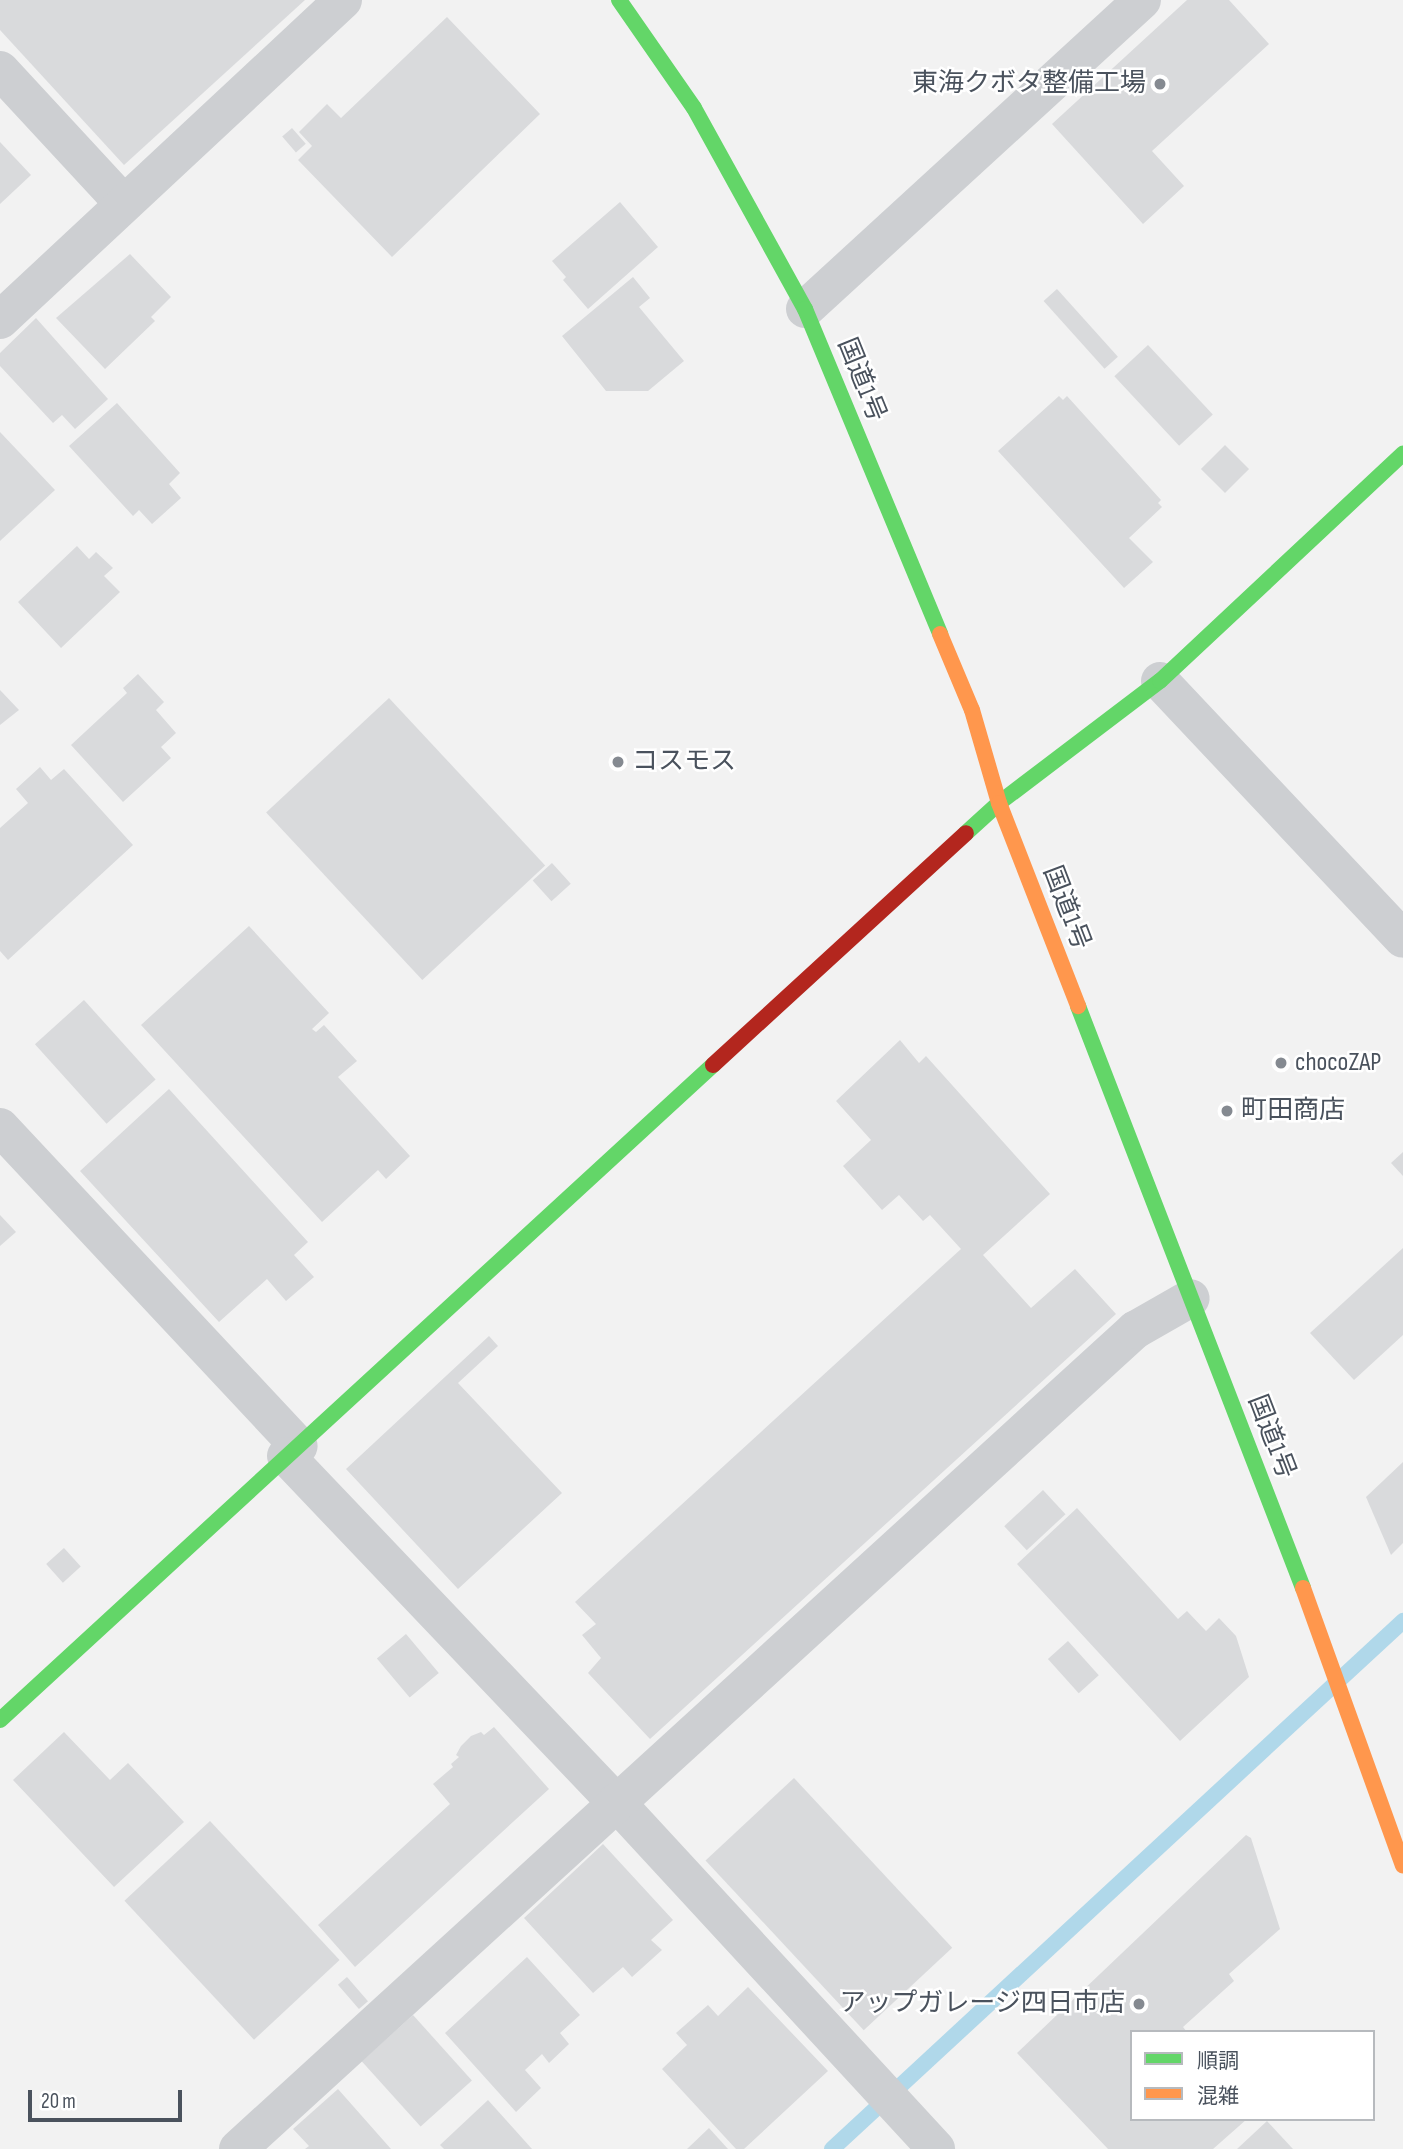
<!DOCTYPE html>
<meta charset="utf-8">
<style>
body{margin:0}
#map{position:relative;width:1403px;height:2149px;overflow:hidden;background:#f2f2f2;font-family:"Sofia Sans Condensed","Noto Sans JP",sans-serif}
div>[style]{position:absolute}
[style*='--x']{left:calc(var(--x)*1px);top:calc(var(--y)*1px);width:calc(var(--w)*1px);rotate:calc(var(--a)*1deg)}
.stream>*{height:16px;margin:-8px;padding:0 8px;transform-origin:8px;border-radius:8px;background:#b0d8ea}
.building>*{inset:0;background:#d9dadc;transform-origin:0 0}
.street>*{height:38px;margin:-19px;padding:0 19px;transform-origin:19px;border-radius:19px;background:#cdcfd2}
.fast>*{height:16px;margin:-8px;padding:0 8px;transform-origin:8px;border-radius:8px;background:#63d668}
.slow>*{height:16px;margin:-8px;padding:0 8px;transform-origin:8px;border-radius:8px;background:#ff974d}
.jam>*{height:16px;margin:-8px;padding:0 8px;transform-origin:8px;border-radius:8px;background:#b3261e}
.dots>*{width:19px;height:19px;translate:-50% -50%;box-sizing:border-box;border:4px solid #fff;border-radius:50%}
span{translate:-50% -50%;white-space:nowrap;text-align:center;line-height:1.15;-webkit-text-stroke:5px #fff;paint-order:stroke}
.poi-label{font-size:26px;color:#4a525d}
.right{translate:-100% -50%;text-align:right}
.left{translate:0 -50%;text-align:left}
.street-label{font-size:26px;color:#4a525d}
.legend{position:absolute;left:1130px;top:2030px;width:245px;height:91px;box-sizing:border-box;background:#fff;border:2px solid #b7babe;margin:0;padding:9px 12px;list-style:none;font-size:21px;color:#4a525d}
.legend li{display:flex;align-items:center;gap:14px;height:35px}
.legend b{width:35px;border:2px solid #b7babe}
.scale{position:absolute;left:28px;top:2090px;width:154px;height:32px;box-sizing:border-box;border:4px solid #4a525d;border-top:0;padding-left:9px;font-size:21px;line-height:24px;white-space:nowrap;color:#4a525d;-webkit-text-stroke:5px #fff;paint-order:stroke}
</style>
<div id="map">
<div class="stream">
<i style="--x:832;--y:2149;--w:778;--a:-42.76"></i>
</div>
<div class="building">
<i style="clip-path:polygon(0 0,305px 0,124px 165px,0 30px)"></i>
<i style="clip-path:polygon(1187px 0,1229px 0,1269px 44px,1152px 151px,1184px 186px,1143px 224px,1052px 124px)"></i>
<i style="clip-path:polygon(447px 17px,540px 114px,392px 257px,298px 160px,312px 146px,299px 132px,327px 104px,341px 118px)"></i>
<i style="left:292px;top:128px;width:21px;height:13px;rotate:49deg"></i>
<i style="clip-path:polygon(0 142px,31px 175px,0 204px)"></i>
<i style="clip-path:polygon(620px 202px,658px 247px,588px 309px,563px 280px,566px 277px,552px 261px)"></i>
<i style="clip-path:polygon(130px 254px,171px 297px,151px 317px,155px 321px,105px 369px,56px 318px)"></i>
<i style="clip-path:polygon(633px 277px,650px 298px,639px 307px,684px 361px,648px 391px,606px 391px,562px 336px)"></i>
<i style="left:1057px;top:289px;width:91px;height:18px;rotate:48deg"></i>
<i style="clip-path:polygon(36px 318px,108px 399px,75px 429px,62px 415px,53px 423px,0 366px,0 353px)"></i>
<i style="left:1148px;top:345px;width:95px;height:46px;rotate:47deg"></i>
<i style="clip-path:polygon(1059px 396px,1063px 400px,1067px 396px,1161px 500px,1158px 503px,1162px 507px,1129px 538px,1153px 562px,1124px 588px,998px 451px)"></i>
<i style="clip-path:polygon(117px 403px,180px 473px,169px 484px,181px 498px,152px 524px,139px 510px,133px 516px,69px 446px)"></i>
<i style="clip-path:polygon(0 432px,55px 490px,0 541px)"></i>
<i style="left:1225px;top:445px;width:34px;height:34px;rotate:45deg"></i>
<i style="clip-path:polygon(77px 546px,89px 559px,96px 552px,113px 568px,104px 576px,120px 592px,61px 648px,18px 602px)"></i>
<i style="clip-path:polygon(138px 674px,164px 702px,156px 710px,176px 733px,161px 747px,171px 758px,123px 802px,71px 745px,127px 693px,123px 688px)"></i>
<i style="clip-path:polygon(0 690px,19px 710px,0 725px)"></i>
<i style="left:389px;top:698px;width:229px;height:168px;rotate:47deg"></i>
<i style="clip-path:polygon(40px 767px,51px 780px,64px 769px,133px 845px,8px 960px,0 951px,0 828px,28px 803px,16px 789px)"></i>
<i style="left:552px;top:863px;width:28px;height:26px;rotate:48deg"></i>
<i style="clip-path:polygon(249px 926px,329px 1013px,312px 1029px,316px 1032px,324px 1025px,357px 1061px,338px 1077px,410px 1156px,386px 1179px,378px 1170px,322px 1222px,141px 1025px)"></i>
<i style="left:84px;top:1000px;width:107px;height:66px;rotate:48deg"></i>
<i style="clip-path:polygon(900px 1040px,919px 1063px,926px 1056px,1050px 1194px,983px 1255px,1031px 1308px,1075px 1269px,1116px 1314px,650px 1739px,588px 1673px,601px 1658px,582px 1635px,596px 1624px,575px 1602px,961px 1249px,930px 1215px,923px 1221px,899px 1195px,882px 1210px,843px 1166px,871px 1140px,836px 1101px)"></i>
<i style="clip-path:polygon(169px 1089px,308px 1242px,294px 1255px,314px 1277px,286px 1301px,267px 1279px,219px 1322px,80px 1171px)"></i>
<i style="clip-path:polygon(1403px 1152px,1403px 1176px,1391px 1163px)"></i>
<i style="clip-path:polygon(0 1215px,16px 1232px,0 1246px)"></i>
<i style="clip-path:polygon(1403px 1248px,1403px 1335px,1354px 1380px,1310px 1333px)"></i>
<i style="clip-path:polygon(489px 1336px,498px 1346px,458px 1383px,562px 1493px,458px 1589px,346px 1469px)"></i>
<i style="clip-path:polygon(1403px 1462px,1403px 1543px,1391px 1555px,1366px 1497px)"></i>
<i style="left:1043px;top:1490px;width:33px;height:53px;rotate:47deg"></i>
<i style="clip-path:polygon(1077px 1508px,1178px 1619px,1187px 1611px,1206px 1631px,1219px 1618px,1236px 1636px,1249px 1677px,1180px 1741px,1017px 1564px)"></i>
<i style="left:64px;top:1548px;width:25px;height:24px;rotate:48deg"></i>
<i style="left:406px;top:1634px;width:51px;height:38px;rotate:50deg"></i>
<i style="left:1068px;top:1641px;width:46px;height:27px;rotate:48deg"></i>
<i style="clip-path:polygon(494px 1727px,549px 1789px,355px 1967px,318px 1925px,450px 1804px,433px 1784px,453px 1767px,451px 1764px,459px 1757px,456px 1755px,461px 1746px,471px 1736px,481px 1732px,484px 1735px)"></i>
<i style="clip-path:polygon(64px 1732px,110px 1780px,128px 1763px,184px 1822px,114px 1887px,13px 1780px)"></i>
<i style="left:794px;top:1778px;width:232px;height:121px;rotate:47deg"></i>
<i style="left:210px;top:1821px;width:190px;height:117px;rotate:47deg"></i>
<i style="clip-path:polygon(1246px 1835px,1251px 1838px,1280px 1929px,1229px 1974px,1234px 1981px,1183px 2027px,1187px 2032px,1132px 2032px,1132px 2119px,1247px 2119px,1213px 2149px,1108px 2149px,1017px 2053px)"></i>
<i style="clip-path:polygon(603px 1844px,673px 1920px,651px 1940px,662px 1950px,632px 1977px,623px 1967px,593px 1993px,524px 1918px)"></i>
<i style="clip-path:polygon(527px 1957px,580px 2015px,560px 2033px,569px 2044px,549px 2063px,542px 2054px,525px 2070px,541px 2088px,516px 2112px,445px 2033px)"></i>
<i style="left:347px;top:1977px;width:32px;height:12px;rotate:49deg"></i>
<i style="clip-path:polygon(748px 1987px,828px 2071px,744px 2149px,736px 2149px,662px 2069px,687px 2045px,676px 2033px,708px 2005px,718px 2016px)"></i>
<i style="left:413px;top:2015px;width:88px;height:69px;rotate:48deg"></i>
<i style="clip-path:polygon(338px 2089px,391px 2149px,305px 2149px,309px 2146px,293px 2129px)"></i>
<i style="clip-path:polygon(488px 2100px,532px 2149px,444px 2149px,440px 2145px)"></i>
<i style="clip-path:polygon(1267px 2121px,1293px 2149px,1237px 2149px)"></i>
<i style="clip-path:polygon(709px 2128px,728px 2149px,687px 2149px)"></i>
</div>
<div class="street">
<i style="--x:0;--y:70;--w:181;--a:47.2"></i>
<i style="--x:805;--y:309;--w:457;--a:-42.5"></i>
<i style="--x:0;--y:320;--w:469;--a:-43"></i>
<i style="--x:1160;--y:681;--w:354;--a:46.7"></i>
<i style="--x:0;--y:1127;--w:437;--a:46.9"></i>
<i style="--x:286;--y:1456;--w:478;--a:46.4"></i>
<i style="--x:616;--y:1802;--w:472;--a:47.3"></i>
<i style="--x:238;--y:2149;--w:1215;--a:-42.4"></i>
<i style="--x:1135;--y:1330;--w:64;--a:-29.7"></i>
</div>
<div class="fast">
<i style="--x:619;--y:0;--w:131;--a:55.2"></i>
<i style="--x:694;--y:108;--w:230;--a:61.1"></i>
<i style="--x:805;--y:309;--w:352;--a:67.4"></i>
<i style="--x:966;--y:833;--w:45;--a:-42.3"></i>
<i style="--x:999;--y:803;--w:202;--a:-37.2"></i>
<i style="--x:1160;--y:681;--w:333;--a:-43.1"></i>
<i style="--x:1078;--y:1006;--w:624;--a:68.86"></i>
<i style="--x:0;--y:1720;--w:968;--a:-42.57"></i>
</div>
<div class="slow">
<i style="--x:940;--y:634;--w:82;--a:67.2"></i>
<i style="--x:972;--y:710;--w:97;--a:73.8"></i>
<i style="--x:999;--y:803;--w:218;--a:68.7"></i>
<i style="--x:1303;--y:1588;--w:295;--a:70.2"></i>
</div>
<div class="jam">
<i style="--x:713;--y:1065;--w:343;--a:-42.5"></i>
</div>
<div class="dots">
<i style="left:1160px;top:84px;background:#858a91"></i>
<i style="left:618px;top:762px;background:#858a91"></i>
<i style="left:1281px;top:1063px;background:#858a91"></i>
<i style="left:1227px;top:1111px;background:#858a91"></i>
<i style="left:1139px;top:2004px;background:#858a91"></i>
</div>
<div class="poi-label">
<span class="right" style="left:1146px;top:84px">東海クボタ整備工場</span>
<span class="left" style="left:632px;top:762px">コスモス</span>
<span class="left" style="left:1295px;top:1063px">chocoZAP</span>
<span class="left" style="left:1241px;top:1111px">町田商店</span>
<span class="right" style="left:1125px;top:2004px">アップガレージ四日市店</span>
</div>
<div class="street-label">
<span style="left:861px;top:380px;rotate:68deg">国道1号</span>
<span style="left:1066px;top:908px;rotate:69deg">国道1号</span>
<span style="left:1271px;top:1437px;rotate:69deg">国道1号</span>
</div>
<ul class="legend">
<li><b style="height:9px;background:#63d668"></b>順調</li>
<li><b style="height:9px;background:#ff974d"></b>混雑</li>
</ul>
<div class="scale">20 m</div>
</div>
